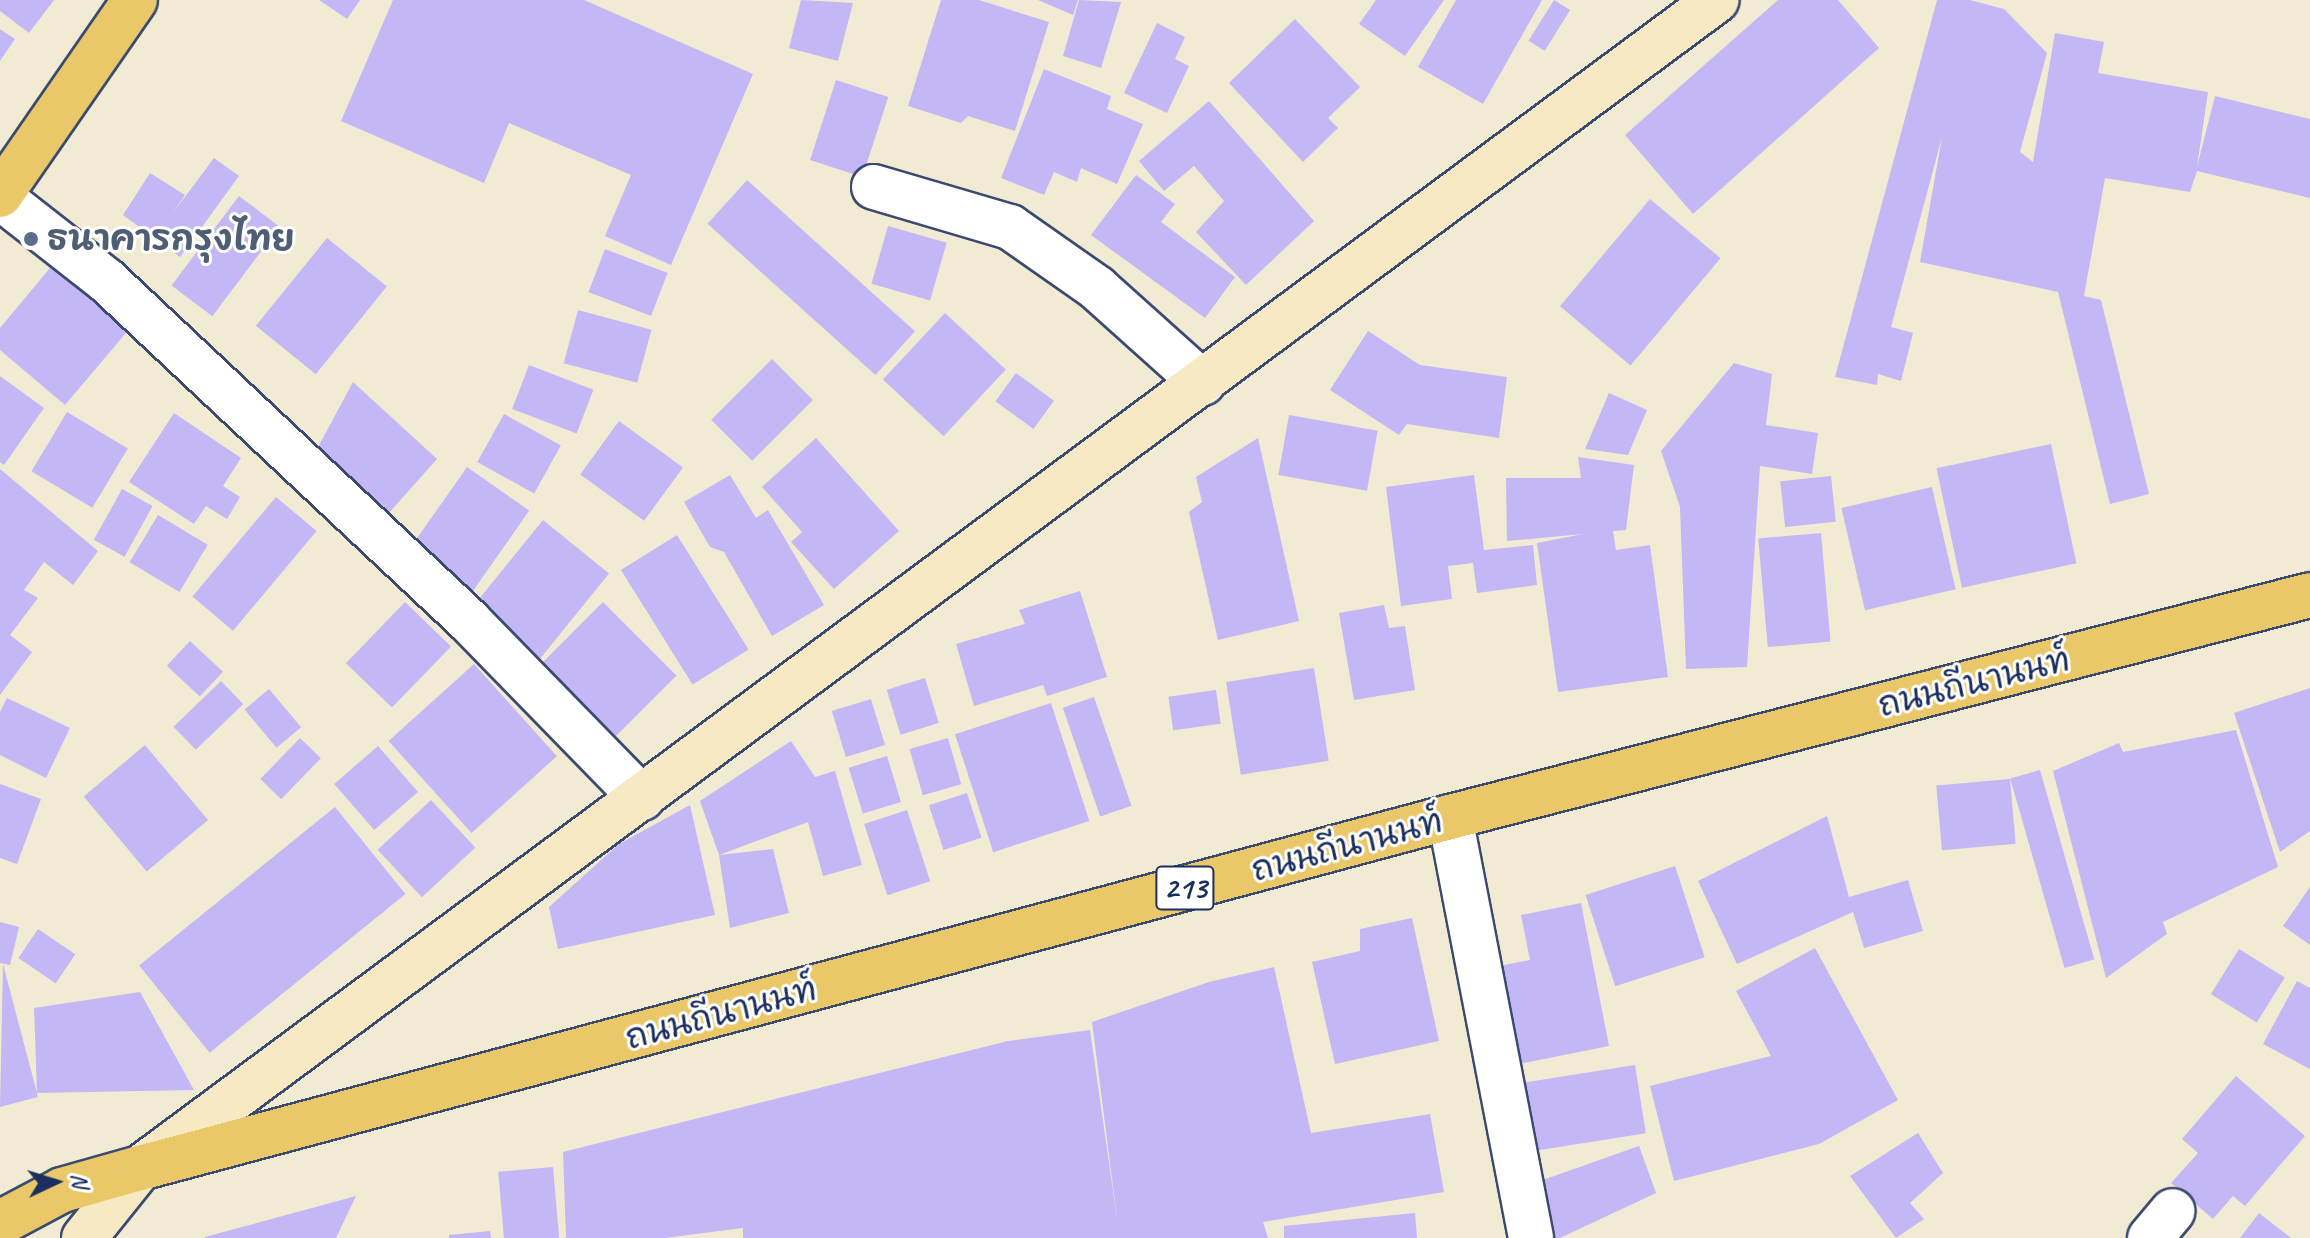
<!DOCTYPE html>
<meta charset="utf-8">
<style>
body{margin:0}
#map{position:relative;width:2310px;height:1238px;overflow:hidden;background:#f2ebd4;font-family:Caveat,"Playpen Sans Thai",sans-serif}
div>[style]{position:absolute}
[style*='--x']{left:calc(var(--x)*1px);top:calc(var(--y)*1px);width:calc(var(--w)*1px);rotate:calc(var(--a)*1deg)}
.building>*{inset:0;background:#c3b7f5;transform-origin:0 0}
.roads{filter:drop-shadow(2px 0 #3b4b70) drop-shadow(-2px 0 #3b4b70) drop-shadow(0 2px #3b4b70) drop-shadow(0 -2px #3b4b70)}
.street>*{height:44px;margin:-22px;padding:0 22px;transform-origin:22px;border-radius:22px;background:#fff}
.secondary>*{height:44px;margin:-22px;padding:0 22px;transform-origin:22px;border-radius:22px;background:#f7e9c3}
.primary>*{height:44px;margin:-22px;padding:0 22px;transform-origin:22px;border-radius:22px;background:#eac769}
.dots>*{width:22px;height:22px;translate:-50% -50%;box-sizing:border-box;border:4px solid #fff;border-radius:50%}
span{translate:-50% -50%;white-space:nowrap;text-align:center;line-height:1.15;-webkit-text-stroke:6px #fff;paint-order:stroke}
.shield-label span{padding:2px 6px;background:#fff;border:2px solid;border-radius:6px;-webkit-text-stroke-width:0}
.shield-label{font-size:32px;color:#1b2f5e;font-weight:700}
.service-label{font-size:34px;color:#4e5e75;font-weight:700}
.left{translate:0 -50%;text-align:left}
.street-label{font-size:34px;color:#1b2f5e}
.north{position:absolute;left:16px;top:1142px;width:80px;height:80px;-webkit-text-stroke:6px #fff;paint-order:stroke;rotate:86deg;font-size:22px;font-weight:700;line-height:32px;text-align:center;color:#1b2f5e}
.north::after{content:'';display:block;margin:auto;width:28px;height:36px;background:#1b2f5e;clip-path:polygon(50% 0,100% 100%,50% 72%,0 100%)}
</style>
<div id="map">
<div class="building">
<i style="clip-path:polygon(0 0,54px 0,29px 33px,0 11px)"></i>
<i style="clip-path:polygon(319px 0,360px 0,347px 19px)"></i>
<i style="clip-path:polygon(393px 0,584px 0,753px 74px,671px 265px,605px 236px,631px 175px,509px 123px,484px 183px,341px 121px)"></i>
<i style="clip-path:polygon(801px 0,853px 3px,838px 61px,789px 48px)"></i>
<i style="clip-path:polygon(941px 0,979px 0,1049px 22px,1015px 131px,968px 116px,961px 123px,908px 106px)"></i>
<i style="clip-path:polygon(1038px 0,1078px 0,1073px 15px)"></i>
<i style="clip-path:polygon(1079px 0,1121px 2px,1101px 68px,1063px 56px)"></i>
<i style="clip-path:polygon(1376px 0,1444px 0,1405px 56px,1359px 24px)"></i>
<i style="clip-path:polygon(1456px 0,1542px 0,1483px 104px,1418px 67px)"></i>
<i style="left:1554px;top:0;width:19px;height:48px;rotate:32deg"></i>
<i style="clip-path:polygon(1778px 0,1838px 0,1879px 48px,1693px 214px,1625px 135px)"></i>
<i style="clip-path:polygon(1937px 0,1970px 0,2004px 9px,2047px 53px,2020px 152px,2033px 162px,2055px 33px,2104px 42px,2098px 73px,2208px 92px,2197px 167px,2215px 96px,2310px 119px,2310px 198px,2197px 171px,2190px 192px,2105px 178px,2084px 296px,2101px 300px,2149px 494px,2110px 504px,2058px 292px,1920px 262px,1942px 137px,1891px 327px,1913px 333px,1901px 381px,1878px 374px,1877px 385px,1835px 377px)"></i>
<i style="clip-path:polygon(1295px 19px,1360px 87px,1328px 118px,1338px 128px,1303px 162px,1229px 83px)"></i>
<i style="clip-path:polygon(1157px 23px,1185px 37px,1175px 59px,1189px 66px,1167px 113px,1124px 93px)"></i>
<i style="clip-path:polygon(0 29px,15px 39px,0 61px)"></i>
<i style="clip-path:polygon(1044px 69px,1111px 96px,1107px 109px,1143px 124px,1117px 184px,1081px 168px,1077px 182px,1054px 172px,1044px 195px,1001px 178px)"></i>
<i style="left:836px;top:80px;width:55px;height:84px;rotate:18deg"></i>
<i style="clip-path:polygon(1209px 101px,1314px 221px,1246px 285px,1196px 232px,1224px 201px,1194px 166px,1164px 191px,1139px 161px)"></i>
<i style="clip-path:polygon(214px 158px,239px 176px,180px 257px,123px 215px,150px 173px,185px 195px,173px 213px)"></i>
<i style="clip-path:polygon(1136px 175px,1175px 204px,1161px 222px,1235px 277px,1205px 318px,1091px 235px)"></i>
<i style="left:747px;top:180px;width:226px;height:59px;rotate:42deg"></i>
<i style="left:239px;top:196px;width:51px;height:112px;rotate:37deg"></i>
<i style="left:1650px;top:199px;width:92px;height:140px;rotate:40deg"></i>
<i style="left:888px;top:226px;width:61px;height:60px;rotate:16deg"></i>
<i style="left:327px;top:238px;width:77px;height:113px;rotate:39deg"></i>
<i style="left:605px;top:249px;width:67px;height:46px;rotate:21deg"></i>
<i style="clip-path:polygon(55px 262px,131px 327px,65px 405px,0 350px,0 328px)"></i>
<i style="left:578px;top:310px;width:76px;height:55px;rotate:15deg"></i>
<i style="left:945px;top:313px;width:83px;height:91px;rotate:43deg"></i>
<i style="clip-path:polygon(1368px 331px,1420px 365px,1507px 377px,1499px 438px,1407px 424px,1399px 435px,1330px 390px)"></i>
<i style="left:772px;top:359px;width:58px;height:86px;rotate:45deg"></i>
<i style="clip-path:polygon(1734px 363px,1772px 374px,1766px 425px,1818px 433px,1812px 474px,1760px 466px,1747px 667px,1686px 669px,1680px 507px,1661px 451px)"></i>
<i style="left:529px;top:365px;width:69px;height:47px;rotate:21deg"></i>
<i style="left:1016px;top:373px;width:47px;height:35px;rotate:36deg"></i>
<i style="clip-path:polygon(0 376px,44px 408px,4px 465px,0 462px)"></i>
<i style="clip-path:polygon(353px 382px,437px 459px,388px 514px,317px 449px)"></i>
<i style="clip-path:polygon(1609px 393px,1647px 410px,1628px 455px,1585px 449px)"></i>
<i style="left:67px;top:412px;width:71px;height:69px;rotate:31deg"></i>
<i style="clip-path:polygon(174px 413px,241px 458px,223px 486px,240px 497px,227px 519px,206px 506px,194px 524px,129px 482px)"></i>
<i style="left:504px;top:414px;width:65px;height:55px;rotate:29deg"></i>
<i style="left:1289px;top:415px;width:90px;height:61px;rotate:10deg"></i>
<i style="left:619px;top:421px;width:79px;height:66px;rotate:36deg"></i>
<i style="clip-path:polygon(816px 438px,899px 531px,834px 589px,791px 542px,802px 532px,762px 487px)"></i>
<i style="clip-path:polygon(1258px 438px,1299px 621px,1218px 640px,1189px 512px,1202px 502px,1196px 477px)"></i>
<i style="left:2051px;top:444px;width:122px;height:117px;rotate:78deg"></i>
<i style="clip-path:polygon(1578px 457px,1634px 465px,1626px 530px,1613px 531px,1616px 550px,1650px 545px,1668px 677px,1558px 692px,1537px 543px,1583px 534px,1507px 541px,1506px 478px,1581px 478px)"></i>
<i style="left:467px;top:467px;width:76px;height:103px;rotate:35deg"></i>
<i style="clip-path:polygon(0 469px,98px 551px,73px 585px,44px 562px,24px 590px,38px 598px,10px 635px,32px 652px,0 695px)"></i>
<i style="clip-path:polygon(730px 475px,756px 518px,768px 510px,824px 605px,772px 636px,724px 552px,710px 547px,684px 502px)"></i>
<i style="clip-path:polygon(1474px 475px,1484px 550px,1533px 545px,1537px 585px,1477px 593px,1473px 563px,1448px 566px,1452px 599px,1401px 606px,1386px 487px)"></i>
<i style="left:1831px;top:476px;width:46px;height:51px;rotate:84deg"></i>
<i style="left:1932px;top:487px;width:105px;height:93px;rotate:77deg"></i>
<i style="left:122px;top:489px;width:35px;height:58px;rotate:29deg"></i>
<i style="left:276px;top:497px;width:53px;height:130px;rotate:40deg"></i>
<i style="left:158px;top:515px;width:58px;height:55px;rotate:31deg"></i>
<i style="left:543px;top:520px;width:85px;height:110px;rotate:39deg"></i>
<i style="left:1821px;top:533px;width:109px;height:63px;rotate:85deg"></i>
<i style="left:677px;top:535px;width:135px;height:66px;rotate:58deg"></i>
<i style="clip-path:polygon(1080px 591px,1107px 677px,1047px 696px,1043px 685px,974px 706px,956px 644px,1025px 624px,1019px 610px)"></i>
<i style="left:405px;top:602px;width:64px;height:85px;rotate:44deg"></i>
<i style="left:603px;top:602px;width:104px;height:88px;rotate:45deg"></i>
<i style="clip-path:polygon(1384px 605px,1389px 628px,1405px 626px,1415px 690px,1354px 700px,1339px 613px)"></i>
<i style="left:190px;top:641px;width:45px;height:34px;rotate:43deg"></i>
<i style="left:474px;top:664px;width:124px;height:115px;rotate:48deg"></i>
<i style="left:1314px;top:668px;width:94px;height:89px;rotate:81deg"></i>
<i style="left:925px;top:678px;width:47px;height:40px;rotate:73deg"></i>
<i style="left:221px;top:681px;width:32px;height:66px;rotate:46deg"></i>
<i style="clip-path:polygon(2310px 688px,2310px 831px,2280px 852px,2234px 713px)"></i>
<i style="left:269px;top:689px;width:50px;height:32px;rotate:50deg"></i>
<i style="left:1216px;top:690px;width:34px;height:48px;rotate:82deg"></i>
<i style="left:1094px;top:697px;width:115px;height:33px;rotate:71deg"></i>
<i style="clip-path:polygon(7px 698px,70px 728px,46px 778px,0 755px,0 712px)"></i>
<i style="left:871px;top:699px;width:48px;height:41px;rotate:73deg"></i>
<i style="left:1051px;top:703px;width:124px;height:101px;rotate:72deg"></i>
<i style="clip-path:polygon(2236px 730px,2278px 867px,2163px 922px,2167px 934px,2106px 978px,2053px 771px,2119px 743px,2123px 752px)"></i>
<i style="left:300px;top:738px;width:29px;height:57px;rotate:44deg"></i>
<i style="left:948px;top:738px;width:48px;height:40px;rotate:74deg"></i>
<i style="clip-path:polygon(791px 741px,815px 777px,835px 771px,862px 865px,823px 876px,808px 822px,719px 855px,773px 849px,789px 913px,730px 928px,719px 855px,700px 801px)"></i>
<i style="left:145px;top:745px;width:98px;height:80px;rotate:50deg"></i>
<i style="left:378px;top:746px;width:61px;height:58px;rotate:49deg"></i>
<i style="left:887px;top:756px;width:48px;height:40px;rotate:73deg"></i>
<i style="left:2040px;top:770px;width:197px;height:31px;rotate:74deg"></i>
<i style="left:2010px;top:779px;width:65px;height:74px;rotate:85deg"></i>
<i style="clip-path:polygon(0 784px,41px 799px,17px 864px,0 858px)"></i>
<i style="left:967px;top:793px;width:47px;height:40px;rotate:72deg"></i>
<i style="left:431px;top:800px;width:65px;height:73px;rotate:47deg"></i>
<i style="clip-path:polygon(690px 805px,715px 915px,558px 949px,549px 907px,619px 844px)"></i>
<i style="left:335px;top:807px;width:112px;height:252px;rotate:51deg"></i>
<i style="left:907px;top:810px;width:75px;height:45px;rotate:72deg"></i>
<i style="clip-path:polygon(1827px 816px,1849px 897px,1908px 880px,1923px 931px,1864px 948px,1853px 912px,1737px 964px,1698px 881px)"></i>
<i style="left:1675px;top:866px;width:96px;height:94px;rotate:72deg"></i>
<i style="clip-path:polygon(2310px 887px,2310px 945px,2283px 926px)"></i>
<i style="clip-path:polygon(1581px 903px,1609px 1046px,1519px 1064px,1499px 966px,1530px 960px,1521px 915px)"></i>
<i style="clip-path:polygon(1412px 918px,1439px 1041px,1335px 1064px,1312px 962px,1360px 951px,1360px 929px)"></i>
<i style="clip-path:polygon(0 922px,19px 927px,10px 965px,0 963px)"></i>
<i style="left:38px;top:929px;width:45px;height:35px;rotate:34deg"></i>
<i style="clip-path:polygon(1815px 948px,1898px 1100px,1819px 1144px,1674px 1181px,1650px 1086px,1771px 1056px,1736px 991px)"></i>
<i style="left:2239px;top:949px;width:54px;height:53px;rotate:32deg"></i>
<i style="clip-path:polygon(3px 964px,37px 1093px,34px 1008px,140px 992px,194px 1090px,37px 1093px,38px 1097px,0 1107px)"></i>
<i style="clip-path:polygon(1274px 967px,1311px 1133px,1430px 1114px,1444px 1192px,1263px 1222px,1268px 1238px,743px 1238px,743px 1228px,665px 1238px,566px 1238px,563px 1152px,1008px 1041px,1090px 1030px,1118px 1226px,1092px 1022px,1209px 982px)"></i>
<i style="clip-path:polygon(2297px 981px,2310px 988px,2310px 1069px,2263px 1044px)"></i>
<i style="left:1635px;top:1065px;width:69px;height:112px;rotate:81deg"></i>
<i style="clip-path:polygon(2236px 1076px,2305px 1136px,2245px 1206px,2233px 1196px,2213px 1219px,2171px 1183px,2198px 1153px,2182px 1139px)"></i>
<i style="clip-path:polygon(1918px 1133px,1943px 1173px,1910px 1203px,1924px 1219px,1896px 1238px,1850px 1176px)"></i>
<i style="clip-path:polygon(1639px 1146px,1656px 1193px,1560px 1238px,1550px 1238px,1540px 1181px)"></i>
<i style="left:553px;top:1167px;width:71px;height:55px;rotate:85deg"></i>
<i style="clip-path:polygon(356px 1196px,336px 1238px,205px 1238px,205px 1237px)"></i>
<i style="clip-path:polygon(1415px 1213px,1417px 1238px,1284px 1238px,1284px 1226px)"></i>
<i style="clip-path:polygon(2259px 1213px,2291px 1238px,2240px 1238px)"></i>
<i style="clip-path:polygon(490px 1231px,491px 1238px,449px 1238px,449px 1235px)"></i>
</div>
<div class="roads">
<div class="street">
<i style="--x:874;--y:187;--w:142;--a:16.4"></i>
<i style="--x:1010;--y:227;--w:106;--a:35"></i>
<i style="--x:1097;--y:288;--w:142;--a:41.9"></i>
<i style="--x:0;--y:197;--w:135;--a:38.1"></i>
<i style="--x:106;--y:280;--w:499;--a:43.2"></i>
<i style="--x:470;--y:622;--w:246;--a:45.7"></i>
<i style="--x:1450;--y:817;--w:429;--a:79.1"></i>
<i style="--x:2150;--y:1238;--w:35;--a:-50"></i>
</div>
<div class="secondary">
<i style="--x:84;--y:1238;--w:90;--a:-51.3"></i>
<i style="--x:140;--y:1168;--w:1962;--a:-36.53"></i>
</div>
<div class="primary">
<i style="--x:0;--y:195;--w:237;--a:-55.3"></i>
<i style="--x:0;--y:1223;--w:70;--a:-28"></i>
<i style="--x:62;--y:1190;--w:81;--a:-15.8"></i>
<i style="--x:140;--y:1168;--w:1356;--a:-15"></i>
<i style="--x:1450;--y:817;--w:888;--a:-14.47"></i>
</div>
</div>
<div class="dots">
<i style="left:31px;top:239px;background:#5c6f8a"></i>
</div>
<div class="shield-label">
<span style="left:1185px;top:888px">213</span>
</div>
<div class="service-label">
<span class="left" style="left:47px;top:239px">ธนาคารกรุงไทย</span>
</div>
<div class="street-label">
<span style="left:1974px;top:682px;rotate:-14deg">ถนนถีนานนท์</span>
<span style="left:1347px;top:845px;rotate:-15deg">ถนนถีนานนท์</span>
<span style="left:721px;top:1013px;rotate:-15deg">ถนนถีนานนท์</span>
</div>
<div class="north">N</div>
</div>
